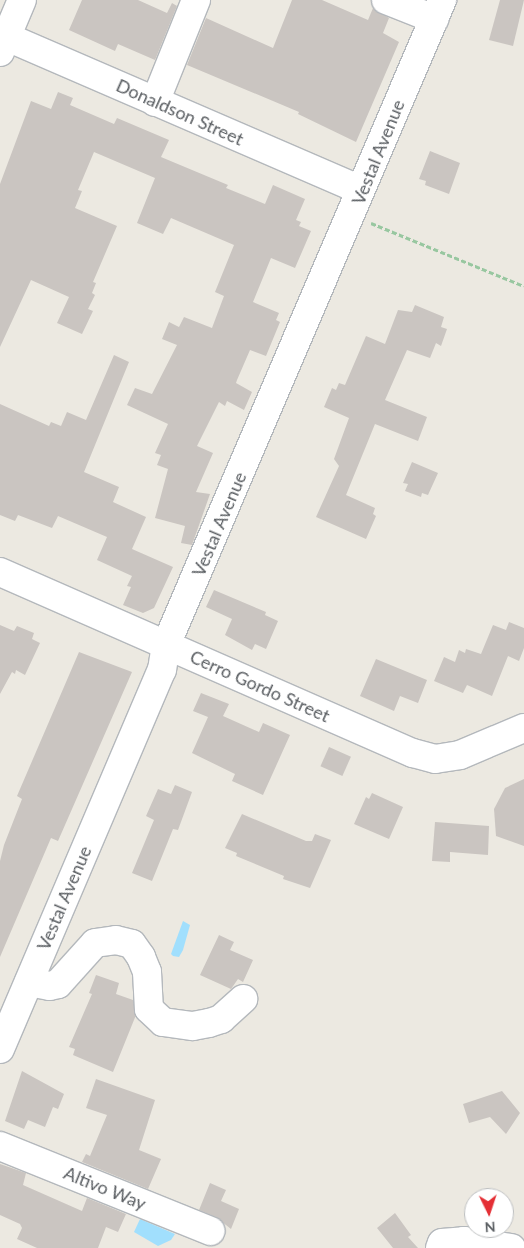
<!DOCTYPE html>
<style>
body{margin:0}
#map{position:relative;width:524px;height:1248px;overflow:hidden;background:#ece9e1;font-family:Lato,sans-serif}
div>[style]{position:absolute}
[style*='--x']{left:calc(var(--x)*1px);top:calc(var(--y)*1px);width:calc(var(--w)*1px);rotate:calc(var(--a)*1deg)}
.water>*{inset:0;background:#a1dffd}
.building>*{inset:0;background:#cac5c1;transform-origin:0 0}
.path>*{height:3px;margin-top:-1.5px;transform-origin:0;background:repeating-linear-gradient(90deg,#98c7a0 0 5px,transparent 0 7.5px)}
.roads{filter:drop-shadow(1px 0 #b4b8bc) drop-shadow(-1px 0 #b4b8bc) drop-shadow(0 1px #b4b8bc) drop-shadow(0 -1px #b4b8bc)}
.minor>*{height:28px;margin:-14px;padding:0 14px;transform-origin:14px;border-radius:14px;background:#fff}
span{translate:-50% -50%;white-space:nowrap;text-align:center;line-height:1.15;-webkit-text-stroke:4.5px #fff;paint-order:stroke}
.street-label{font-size:18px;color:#5a5e62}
.north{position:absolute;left:464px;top:1188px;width:50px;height:50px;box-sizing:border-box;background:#fff;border:1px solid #bdbfc0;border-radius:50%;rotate:176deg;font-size:14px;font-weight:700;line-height:20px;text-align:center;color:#5a5e62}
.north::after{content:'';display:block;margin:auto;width:18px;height:22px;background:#e42f35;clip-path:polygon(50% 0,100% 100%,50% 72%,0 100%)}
</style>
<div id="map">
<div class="water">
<i style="clip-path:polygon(183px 921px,190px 925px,183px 950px,179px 957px,173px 956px,171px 954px)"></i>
<i style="clip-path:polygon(140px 1219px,175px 1234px,171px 1240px,158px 1246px,134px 1232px)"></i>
</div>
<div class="building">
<i style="clip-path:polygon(82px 0,138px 0,167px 13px,172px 3px,177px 6px,155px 60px,118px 44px,115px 51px,69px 30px)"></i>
<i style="clip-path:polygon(292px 0,322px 0,368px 20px,373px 8px,389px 18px,383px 33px,399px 42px,356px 142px,298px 114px,299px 112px,187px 65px,206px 18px,273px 48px)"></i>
<i style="clip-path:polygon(500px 0,524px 0,513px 46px,489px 40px)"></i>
<i style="clip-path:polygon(58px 92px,73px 98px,70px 105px,114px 124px,117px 118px,169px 140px,161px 157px,228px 185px,226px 188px,265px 204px,273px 185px,305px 199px,296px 220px,301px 222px,299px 226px,311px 231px,295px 268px,271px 258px,253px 302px,279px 313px,276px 320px,280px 322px,266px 356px,250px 350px,237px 380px,236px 383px,252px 392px,244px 410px,227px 401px,225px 406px,219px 402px,197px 446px,213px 453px,196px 492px,210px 494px,192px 545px,181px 543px,185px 526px,155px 518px,168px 469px,157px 465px,161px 455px,155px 453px,168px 424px,127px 405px,135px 388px,152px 394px,177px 345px,162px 339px,169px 322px,179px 327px,184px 317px,212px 328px,224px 296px,215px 292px,234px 245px,171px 218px,163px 234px,137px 223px,155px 178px,94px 152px,78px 190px,82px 191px,75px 208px,117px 226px,93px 282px,96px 283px,92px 293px,95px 295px,88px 309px,93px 311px,82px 334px,57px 323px,69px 297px,31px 280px,0 347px,0 184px,31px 101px,51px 109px)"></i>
<i style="clip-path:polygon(430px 151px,460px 163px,449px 194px,425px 185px,426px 181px,419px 179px)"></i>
<i style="clip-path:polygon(415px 305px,444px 317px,441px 327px,447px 329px,441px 346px,436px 343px,430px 358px,407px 350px,385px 400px,427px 417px,418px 441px,375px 424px,346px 495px,375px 508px,373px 514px,376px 516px,366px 539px,316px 517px,339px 466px,334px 459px,349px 418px,324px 407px,332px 388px,336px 390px,339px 383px,345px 385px,366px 336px,385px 344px,398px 310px,412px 312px)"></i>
<i style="clip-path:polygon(114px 355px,129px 362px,84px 472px,119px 487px,113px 502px,146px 517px,132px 549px,173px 567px,154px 608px,143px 613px,123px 605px,131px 587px,127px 586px,132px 576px,97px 560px,107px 537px,58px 516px,52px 528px,18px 515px,15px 521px,0 515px,0 404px,49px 426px,51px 422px,61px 426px,67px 412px,86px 420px)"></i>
<i style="clip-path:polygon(412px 462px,438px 473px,428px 495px,422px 493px,421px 497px,405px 491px,408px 484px,403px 483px)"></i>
<i style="clip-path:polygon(214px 590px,266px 612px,265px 615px,278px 621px,266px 649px,255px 644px,252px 650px,225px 635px,232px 619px,206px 607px)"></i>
<i style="clip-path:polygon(509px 622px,524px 628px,524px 648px,519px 661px,508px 656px,492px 696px,467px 685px,463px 693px,434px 681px,444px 657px,455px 662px,459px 650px,465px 653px,466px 649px,481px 654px,493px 625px,506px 630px)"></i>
<i style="clip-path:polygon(0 625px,14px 631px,17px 626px,34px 633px,32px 639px,40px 643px,25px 675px,16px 670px,15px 674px,12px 672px,0 694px)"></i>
<i style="clip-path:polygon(79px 652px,132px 672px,58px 841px,51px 838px,0 957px,0 861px,4px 845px,22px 799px,17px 796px)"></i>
<i style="clip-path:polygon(376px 659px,427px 680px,418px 703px,400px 696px,394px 711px,360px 696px)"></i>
<i style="clip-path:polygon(201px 693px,229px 704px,223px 716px,259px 732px,263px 723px,290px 735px,263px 795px,232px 781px,235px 774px,192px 753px,208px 717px,193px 711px)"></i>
<i style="left:329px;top:747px;width:24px;height:21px;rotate:24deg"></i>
<i style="clip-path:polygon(524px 779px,524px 846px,496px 836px,494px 809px,505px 788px)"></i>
<i style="clip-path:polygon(175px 785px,192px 792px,178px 830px,173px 829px,152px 881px,132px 873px,154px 820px,146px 816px,158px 789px,171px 794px)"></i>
<i style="clip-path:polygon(372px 793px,403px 807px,389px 839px,354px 824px,366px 797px,369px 799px)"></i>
<i style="clip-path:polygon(242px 814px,306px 841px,312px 841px,315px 834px,331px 840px,310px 888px,283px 879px,284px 876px,236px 856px,237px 853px,225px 848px)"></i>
<i style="clip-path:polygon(435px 822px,489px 826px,488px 855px,450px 852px,450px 862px,432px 861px)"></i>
<i style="clip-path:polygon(219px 935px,234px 942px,230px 950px,253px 960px,243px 982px,238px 979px,231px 989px,200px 975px)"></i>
<i style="clip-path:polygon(96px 975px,119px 983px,116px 994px,133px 1000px,136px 1015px,113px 1072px,73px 1055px,75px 1049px,69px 1047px,92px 994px,89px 993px)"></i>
<i style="clip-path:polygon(22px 1071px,64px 1094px,58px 1109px,53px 1107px,45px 1127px,28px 1120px,24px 1129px,5px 1121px)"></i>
<i style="clip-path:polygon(96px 1079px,155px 1100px,139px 1150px,161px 1159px,148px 1189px,82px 1162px,86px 1154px,90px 1156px,107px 1115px,86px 1108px)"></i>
<i style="clip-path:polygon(502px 1091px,520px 1113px,506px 1134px,490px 1117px,469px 1123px,463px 1104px)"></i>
<i style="clip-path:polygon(0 1164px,26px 1173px,23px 1185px,82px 1211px,87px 1198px,126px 1214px,118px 1232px,106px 1227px,98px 1248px,37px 1248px,17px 1239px,22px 1228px,20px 1224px,0 1215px)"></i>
<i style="clip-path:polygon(210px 1183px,226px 1190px,221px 1201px,239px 1209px,231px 1229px,216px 1217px,199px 1210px)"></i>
<i style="clip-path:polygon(395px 1213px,411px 1235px,408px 1237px,418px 1248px,393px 1248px,377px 1228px)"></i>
</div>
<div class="path">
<i style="--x:371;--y:223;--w:165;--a:22.4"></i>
</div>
<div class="roads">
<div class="minor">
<i style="--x:386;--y:0;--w:52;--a:21.6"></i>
<i style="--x:0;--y:34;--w:392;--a:23.4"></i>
<i style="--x:0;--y:52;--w:56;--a:-67.1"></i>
<i style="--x:155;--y:102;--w:110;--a:-68.1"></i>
<i style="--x:0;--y:572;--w:451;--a:23.7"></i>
<i style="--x:413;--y:753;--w:23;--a:15"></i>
<i style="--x:435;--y:759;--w:25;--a:-9"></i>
<i style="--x:460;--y:755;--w:69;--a:-22.9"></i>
<i style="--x:29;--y:982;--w:21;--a:11"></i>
<i style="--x:50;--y:986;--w:8;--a:-14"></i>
<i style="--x:58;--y:984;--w:55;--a:-47.9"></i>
<i style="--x:95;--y:943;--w:21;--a:-8"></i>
<i style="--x:116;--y:940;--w:16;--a:14"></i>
<i style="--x:132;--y:944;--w:16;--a:55"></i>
<i style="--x:141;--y:957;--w:16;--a:68"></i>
<i style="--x:147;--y:972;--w:37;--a:87"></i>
<i style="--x:149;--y:1009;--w:19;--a:43"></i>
<i style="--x:163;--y:1022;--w:30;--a:8"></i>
<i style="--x:193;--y:1026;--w:16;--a:-11"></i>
<i style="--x:209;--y:1023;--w:13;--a:-18"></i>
<i style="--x:221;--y:1019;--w:30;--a:-42"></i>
<i style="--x:0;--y:1049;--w:412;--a:-66.9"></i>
<i style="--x:162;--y:670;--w:25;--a:-81"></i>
<i style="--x:166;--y:645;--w:702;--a:-66.83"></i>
<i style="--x:0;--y:1146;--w:227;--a:22"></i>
<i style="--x:464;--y:1241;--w:48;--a:8.5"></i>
<i style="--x:440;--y:1248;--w:5;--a:-68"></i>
<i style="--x:442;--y:1243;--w:22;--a:-5"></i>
<i style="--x:464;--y:1241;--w:7;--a:74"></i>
</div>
</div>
<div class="street-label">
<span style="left:180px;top:112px;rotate:24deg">Donaldson Street</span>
<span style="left:378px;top:152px;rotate:-68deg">Vestal Avenue</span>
<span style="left:219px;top:524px;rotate:-67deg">Vestal Avenue</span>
<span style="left:260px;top:686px;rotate:24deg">Cerro Gordo Street</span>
<span style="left:64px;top:898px;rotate:-67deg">Vestal Avenue</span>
<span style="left:105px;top:1188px;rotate:22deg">Altivo Way</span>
</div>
<div class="north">N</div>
</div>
